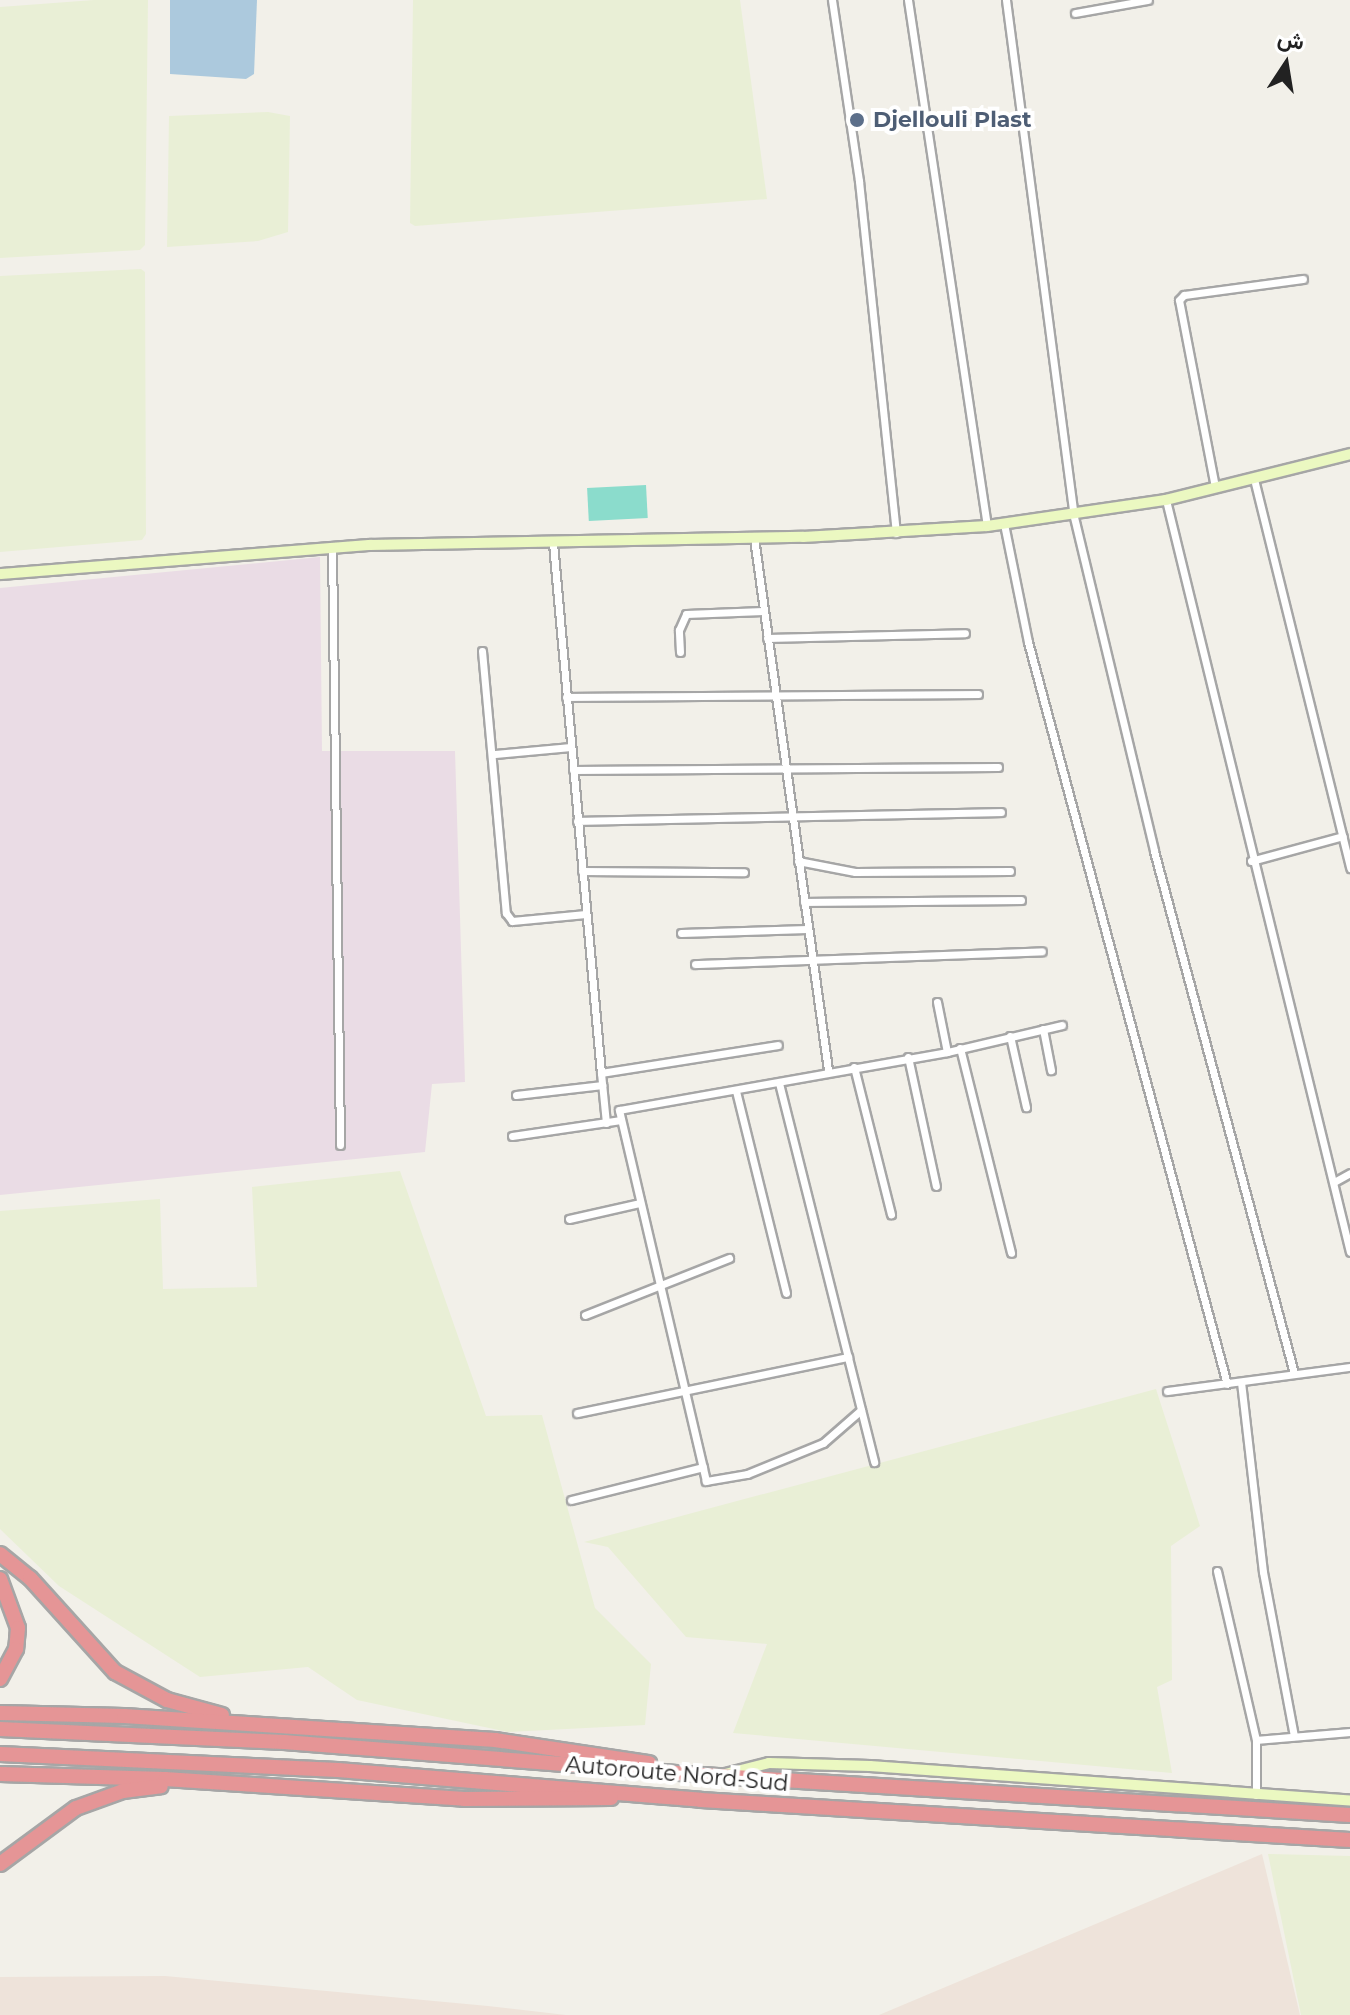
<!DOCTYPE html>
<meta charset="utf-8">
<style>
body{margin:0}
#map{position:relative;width:1350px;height:2015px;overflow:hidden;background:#f2f0e9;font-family:Montserrat,Vazirmatn,sans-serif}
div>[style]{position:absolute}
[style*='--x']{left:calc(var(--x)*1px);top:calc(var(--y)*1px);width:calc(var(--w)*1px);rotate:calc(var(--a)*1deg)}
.industrial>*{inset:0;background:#eadce5}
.military>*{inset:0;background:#eee3da}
.farmland>*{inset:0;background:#e9efd6}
.pitch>*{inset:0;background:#8bdccc;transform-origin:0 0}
.water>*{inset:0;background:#acc9dd}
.roads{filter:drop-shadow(2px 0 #a6a6a6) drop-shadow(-2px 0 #a6a6a6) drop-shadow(0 2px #a6a6a6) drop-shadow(0 -2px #a6a6a6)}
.street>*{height:7px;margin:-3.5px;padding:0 3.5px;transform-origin:3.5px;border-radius:3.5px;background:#fff}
.secondary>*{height:10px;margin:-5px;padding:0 5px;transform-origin:5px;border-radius:5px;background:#ebf8c1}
.highway>*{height:14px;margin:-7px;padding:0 7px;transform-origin:7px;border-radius:7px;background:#e59596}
.dots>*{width:22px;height:22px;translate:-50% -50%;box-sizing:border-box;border:4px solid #fff;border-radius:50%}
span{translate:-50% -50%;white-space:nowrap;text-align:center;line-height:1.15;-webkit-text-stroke:8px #fff;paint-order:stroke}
.service-label{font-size:22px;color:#4e5e75;font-weight:700}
.left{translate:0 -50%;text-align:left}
.street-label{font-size:22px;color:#222}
.north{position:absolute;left:1246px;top:24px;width:80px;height:80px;-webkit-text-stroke:6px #fff;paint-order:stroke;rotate:12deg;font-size:22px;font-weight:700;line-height:32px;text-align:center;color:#222}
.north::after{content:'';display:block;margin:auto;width:28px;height:36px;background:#222;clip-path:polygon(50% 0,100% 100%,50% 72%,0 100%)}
</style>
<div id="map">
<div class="industrial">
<i style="clip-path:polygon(320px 557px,322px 751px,455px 751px,465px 1082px,432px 1084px,425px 1152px,0 1195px,0 588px)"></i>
</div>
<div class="military">
<i style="clip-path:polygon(1262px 1854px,1300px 2015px,879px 2015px)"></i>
<i style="clip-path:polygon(165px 1976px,488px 2006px,566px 2015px,0 2015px,0 1977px)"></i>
</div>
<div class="farmland">
<i style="clip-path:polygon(94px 0,148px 0,145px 245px,140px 250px,0 258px,0 7px)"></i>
<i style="clip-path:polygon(413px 0,740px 0,767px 199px,415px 226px,410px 223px)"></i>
<i style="clip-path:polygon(268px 112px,290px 116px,288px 232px,258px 241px,167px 247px,169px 116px)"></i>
<i style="clip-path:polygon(141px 269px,145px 272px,146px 534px,142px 540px,0 552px,0 276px)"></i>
<i style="clip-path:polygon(400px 1171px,486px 1416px,542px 1415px,595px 1608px,651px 1664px,645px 1725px,508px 1732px,357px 1700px,308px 1667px,200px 1677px,59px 1586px,0 1529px,0 1211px,160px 1199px,163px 1289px,257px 1287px,252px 1187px)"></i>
<i style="clip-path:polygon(1156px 1389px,1200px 1526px,1171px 1546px,1172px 1680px,1157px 1687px,1172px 1773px,733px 1733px,767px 1644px,686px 1637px,608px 1547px,584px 1542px)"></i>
<i style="clip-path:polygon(1268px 1854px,1350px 1856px,1350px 2015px,1301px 2015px)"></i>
</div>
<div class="pitch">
<i style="left:646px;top:485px;width:33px;height:59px;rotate:87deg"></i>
</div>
<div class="water">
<i style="clip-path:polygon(170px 0,257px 0,254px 74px,246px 79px,170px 74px)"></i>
</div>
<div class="roads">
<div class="street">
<i style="--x:832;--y:0;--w:183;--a:81.5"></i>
<i style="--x:859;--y:181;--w:354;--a:84"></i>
<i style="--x:908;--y:0;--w:532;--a:81.46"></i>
<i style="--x:1006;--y:0;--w:521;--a:82.51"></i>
<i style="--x:1074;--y:517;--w:343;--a:76.5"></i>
<i style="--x:1154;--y:851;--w:540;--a:74.99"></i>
<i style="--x:1075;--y:13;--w:74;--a:-10.1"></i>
<i style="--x:1254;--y:479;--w:401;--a:76.1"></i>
<i style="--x:1215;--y:487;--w:190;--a:-100.9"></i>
<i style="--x:1179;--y:300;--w:7;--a:-45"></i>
<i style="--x:1184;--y:295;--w:120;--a:-7.7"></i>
<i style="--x:1166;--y:500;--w:774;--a:76.25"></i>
<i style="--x:1004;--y:524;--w:120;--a:78.5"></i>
<i style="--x:1028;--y:642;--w:768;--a:74.99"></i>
<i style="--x:754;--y:538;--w:537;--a:82.08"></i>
<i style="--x:553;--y:543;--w:532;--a:84.83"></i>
<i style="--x:332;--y:547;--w:598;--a:89.23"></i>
<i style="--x:767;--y:638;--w:198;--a:-1.4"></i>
<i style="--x:482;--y:651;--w:263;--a:84.8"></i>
<i style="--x:506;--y:913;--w:10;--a:53"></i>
<i style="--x:512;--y:921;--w:74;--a:-5.4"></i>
<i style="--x:680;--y:652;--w:22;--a:-93"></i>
<i style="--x:679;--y:630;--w:17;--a:-66"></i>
<i style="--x:686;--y:614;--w:77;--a:-2.2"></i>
<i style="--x:566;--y:697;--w:412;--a:-0.4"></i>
<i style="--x:495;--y:754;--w:76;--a:-5.3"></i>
<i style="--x:573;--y:770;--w:425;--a:-0.4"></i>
<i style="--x:577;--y:821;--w:424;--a:-1.2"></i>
<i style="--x:798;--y:861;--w:58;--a:10.9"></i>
<i style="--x:855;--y:872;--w:155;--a:-0.4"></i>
<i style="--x:1251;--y:861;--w:95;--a:-15.2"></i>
<i style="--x:582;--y:871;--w:162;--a:0.4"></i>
<i style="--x:804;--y:902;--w:217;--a:-0.5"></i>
<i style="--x:681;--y:933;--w:126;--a:-1.8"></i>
<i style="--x:695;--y:964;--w:347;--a:-2.1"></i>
<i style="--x:937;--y:1002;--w:51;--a:78.7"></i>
<i style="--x:1043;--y:1029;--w:42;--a:79"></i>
<i style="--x:1010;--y:1036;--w:73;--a:77.3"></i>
<i style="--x:960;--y:1048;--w:211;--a:76"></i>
<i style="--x:908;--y:1057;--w:132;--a:77.8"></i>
<i style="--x:854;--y:1067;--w:152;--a:75.9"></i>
<i style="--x:779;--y:1083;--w:391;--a:75.9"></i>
<i style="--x:736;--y:1091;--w:208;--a:76.1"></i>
<i style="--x:516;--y:1095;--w:87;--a:-6.6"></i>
<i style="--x:606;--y:1123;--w:50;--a:-95.7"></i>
<i style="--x:601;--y:1073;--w:179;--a:-9"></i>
<i style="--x:512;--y:1136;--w:110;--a:-8.4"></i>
<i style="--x:1334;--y:1182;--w:18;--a:-29"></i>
<i style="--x:569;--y:1219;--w:73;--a:-12.7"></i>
<i style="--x:585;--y:1315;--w:155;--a:-21.6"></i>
<i style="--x:1241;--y:1382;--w:191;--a:83.4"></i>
<i style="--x:1263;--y:1572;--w:167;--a:79.3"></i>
<i style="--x:1167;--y:1391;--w:185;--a:-7.5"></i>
<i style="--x:861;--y:1410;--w:50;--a:139"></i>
<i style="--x:823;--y:1443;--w:82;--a:157.8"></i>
<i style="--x:747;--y:1474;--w:42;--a:170.3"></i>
<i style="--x:706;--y:1481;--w:381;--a:-103.2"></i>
<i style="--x:619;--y:1110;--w:333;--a:-10"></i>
<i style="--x:947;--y:1052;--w:118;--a:-13.2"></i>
<i style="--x:577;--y:1413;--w:277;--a:-11.7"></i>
<i style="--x:571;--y:1500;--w:136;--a:-14"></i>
<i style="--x:1217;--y:1571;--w:173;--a:77"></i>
<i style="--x:1256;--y:1740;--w:55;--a:90"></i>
<i style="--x:1256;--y:1740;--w:94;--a:-4.9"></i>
</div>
<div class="secondary">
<i style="--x:0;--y:574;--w:371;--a:-4.5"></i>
<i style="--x:370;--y:545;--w:433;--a:-1.1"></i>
<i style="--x:803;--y:537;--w:184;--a:-3.4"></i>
<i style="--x:987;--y:526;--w:181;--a:-8.3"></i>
<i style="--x:1166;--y:500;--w:190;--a:-14"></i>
<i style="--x:725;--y:1774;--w:45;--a:-14"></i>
<i style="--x:769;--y:1763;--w:101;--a:1.7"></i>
<i style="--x:870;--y:1766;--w:481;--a:4.1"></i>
</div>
<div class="highway">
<i style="--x:0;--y:1554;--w:38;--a:39"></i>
<i style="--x:30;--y:1578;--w:127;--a:47.9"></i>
<i style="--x:115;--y:1672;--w:59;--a:28.3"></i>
<i style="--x:167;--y:1700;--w:57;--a:15.3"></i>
<i style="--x:0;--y:1579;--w:52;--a:69.8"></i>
<i style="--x:18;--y:1628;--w:21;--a:95"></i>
<i style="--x:16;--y:1649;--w:34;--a:118"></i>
<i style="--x:0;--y:1713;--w:124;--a:1.4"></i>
<i style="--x:124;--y:1716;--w:372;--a:3.7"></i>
<i style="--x:495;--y:1740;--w:156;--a:8.5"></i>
<i style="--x:0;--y:1729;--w:284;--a:2.6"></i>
<i style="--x:284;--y:1742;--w:419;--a:4.5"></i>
<i style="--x:702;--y:1775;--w:649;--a:3.53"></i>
<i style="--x:0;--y:1754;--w:338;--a:2.7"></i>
<i style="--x:338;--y:1770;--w:364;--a:4.7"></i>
<i style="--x:701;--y:1800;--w:650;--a:3.53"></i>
<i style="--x:0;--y:1774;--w:165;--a:1.7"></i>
<i style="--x:165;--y:1779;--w:300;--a:3.8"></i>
<i style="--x:464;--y:1799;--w:147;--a:-0.4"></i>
<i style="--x:0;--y:1864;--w:94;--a:-36.4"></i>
<i style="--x:76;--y:1808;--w:50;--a:-19.9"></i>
<i style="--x:123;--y:1791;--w:38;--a:-7"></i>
</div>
</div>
<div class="dots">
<i style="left:857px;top:120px;background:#5c6f8a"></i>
</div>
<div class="service-label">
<span class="left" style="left:873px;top:120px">Djellouli Plast</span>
</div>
<div class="street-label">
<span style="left:677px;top:1774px;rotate:5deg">Autoroute Nord-Sud</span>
</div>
<div class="north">ش</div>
</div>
